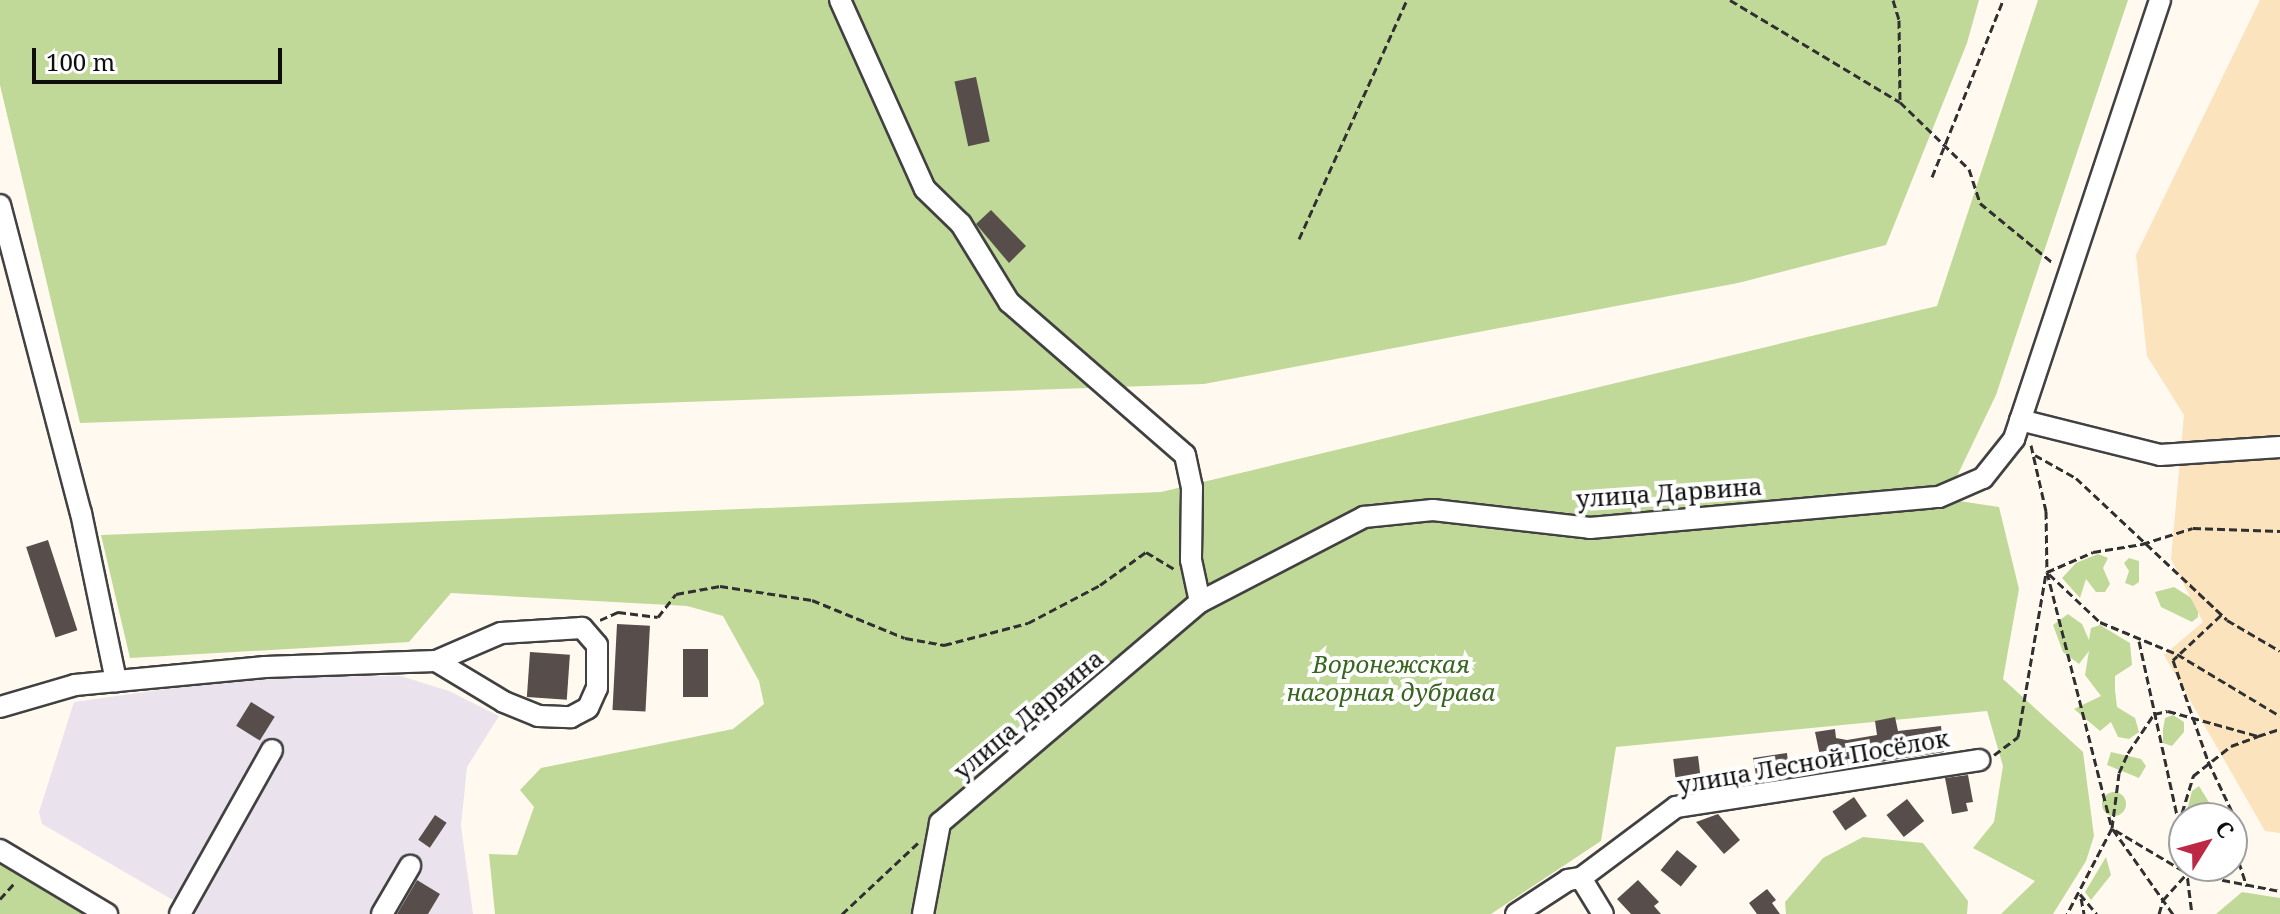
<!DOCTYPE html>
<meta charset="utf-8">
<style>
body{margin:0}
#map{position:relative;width:2280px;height:914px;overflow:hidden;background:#fff9f0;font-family:"Noto Serif",serif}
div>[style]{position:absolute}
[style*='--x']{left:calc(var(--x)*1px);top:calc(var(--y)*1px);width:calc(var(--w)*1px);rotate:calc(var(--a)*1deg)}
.industrial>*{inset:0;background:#eae3ed}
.forest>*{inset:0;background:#c0d999}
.round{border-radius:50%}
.sand>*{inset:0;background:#fae3bd}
.building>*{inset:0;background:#574d4b;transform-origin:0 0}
.path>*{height:3px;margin-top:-1.5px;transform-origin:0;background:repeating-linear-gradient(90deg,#303030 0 8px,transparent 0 12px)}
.roads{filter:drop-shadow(2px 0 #414141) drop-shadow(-2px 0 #414141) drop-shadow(0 2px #414141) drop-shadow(0 -2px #414141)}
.minor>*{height:20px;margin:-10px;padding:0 10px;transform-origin:10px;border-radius:10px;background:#fff}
span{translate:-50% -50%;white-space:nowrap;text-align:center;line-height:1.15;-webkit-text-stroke:8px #fff;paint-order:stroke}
.street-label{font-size:24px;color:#0e0e0e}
.park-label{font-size:24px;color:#38651f;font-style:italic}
.north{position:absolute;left:2168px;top:802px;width:80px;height:80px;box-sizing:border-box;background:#fff;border:2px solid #9f9f9f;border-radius:50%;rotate:53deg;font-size:22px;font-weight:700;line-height:32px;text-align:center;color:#0e0e0e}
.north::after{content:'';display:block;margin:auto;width:28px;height:36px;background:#bd2845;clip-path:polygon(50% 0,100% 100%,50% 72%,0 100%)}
.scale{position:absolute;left:32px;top:48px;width:250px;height:36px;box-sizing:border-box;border:4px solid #0e0e0e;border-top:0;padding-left:10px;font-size:24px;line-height:28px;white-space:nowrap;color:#0e0e0e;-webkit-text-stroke:6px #fff;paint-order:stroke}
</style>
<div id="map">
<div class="industrial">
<i style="clip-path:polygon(401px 676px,449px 691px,499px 716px,467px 767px,461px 826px,473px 914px,197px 914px,42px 824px,39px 812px,74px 702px,252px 677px)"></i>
</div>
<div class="forest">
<i style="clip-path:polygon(0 0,1979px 0,1967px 43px,1886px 245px,1738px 283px,1204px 384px,80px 423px,0 85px)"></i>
<i style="clip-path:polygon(2038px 0,2128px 0,1996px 395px,1946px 499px,1999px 507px,2019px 589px,2003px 679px,2083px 752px,2094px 836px,2086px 861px,2053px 914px,2001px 914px,2035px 881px,1973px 848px,1994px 822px,2003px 766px,1987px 711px,1616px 747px,1601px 841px,1491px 914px,495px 914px,489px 854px,517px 855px,534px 807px,520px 790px,541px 768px,733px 729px,764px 704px,759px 681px,723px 616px,687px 606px,451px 593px,409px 642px,130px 658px,101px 535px,1161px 492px,1937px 306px)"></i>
<i style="clip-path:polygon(2098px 554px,2108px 558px,2103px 568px,2110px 584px,2105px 592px,2096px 592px,2086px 579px,2080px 598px,2062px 578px,2076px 563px)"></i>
<i style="clip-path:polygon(2129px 558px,2139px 561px,2139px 582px,2133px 586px,2125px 583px,2129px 571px,2124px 563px)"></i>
<i style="clip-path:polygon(2174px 587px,2198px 602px,2198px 617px,2192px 622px,2161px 607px,2155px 592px)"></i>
<i style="clip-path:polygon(2068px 614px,2082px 624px,2089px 640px,2091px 628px,2100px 625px,2130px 643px,2132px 665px,2115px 676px,2115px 690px,2117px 707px,2135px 718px,2139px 732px,2129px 739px,2118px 737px,2111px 722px,2100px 731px,2074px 709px,2101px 696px,2085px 675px,2089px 651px,2079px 664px,2063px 652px,2053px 625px)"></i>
<i style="clip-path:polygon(2173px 715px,2184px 722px,2184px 732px,2172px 746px,2163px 743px,2163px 729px,2165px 718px)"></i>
<i style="clip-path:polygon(2111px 752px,2141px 759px,2146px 766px,2139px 778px,2107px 765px)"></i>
<i style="clip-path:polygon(2199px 786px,2215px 812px,2206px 818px,2185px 818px,2192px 791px)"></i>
<i class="round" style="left:2102px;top:792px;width:24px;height:24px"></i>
<i style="clip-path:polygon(1863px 837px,1923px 843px,1968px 901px,1967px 914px,1786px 914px,1785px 902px,1823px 858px)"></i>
<i style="clip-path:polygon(2106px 857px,2111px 875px,2091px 900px,2085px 892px)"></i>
<i style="clip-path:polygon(0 862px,86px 914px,0 914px)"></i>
<i style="clip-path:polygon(2242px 892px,2280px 898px,2280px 914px,2216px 914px)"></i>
</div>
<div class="sand">
<i style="clip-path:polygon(2260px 0,2280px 0,2280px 833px,2265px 831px,2164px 655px,2203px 622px,2171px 559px,2184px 415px,2147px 356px,2136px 255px)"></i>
</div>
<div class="building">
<i style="left:976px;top:77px;width:66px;height:22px;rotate:78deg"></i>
<i style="clip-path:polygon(991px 210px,1026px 246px,1009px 263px,976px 224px)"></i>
<i style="left:48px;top:540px;width:95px;height:23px;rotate:72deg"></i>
<i style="left:617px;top:624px;width:33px;height:86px;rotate:3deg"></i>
<i style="left:683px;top:649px;width:25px;height:48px"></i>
<i style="left:530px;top:652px;width:40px;height:45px;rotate:4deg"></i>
<i style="left:251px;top:702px;width:28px;height:28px;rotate:32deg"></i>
<i style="clip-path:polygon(1895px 717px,1898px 731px,1941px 726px,1944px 752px,1757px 781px,1753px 758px,1787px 753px,1788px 762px,1820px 756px,1815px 732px,1835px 729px,1836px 738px,1847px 740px,1877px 735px,1875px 721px)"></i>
<i style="left:1698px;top:756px;width:25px;height:25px;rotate:83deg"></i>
<i style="clip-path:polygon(1968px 775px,1973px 802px,1966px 803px,1968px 811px,1952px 814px,1945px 778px)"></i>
<i style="left:1854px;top:797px;width:23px;height:26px;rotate:56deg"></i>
<i style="left:1907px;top:799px;width:28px;height:26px;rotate:52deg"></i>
<i style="clip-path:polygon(1718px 814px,1740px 840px,1724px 854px,1696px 822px)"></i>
<i style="left:435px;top:815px;width:14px;height:30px;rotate:34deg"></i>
<i style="left:1677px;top:850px;width:26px;height:26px;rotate:39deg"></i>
<i style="clip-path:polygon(417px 880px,440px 894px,428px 914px,397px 914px)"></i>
<i style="clip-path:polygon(1638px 880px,1659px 902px,1654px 906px,1661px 914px,1631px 914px,1617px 899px)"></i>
<i style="clip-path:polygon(1767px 889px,1776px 900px,1772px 903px,1780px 914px,1757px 914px,1749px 903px)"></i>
</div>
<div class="path">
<i style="--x:1730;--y:0;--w:198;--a:31"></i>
<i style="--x:1900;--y:102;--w:96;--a:44.2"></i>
<i style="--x:1969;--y:169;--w:36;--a:72"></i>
<i style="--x:1980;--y:203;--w:94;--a:39.4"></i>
<i style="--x:1893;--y:0;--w:21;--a:73"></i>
<i style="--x:1899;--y:20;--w:82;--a:89.3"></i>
<i style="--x:1932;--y:177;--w:191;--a:-68.1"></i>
<i style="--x:1299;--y:239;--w:262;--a:-65.7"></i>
<i style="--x:2031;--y:445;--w:68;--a:77.2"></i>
<i style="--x:2046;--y:511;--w:61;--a:89.1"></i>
<i style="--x:2047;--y:572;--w:264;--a:75.8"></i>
<i style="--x:2112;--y:828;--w:97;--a:117.6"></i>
<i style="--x:2035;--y:455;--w:47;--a:29.3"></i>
<i style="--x:2076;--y:478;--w:207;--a:43.2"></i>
<i style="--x:2227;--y:620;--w:61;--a:30.3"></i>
<i style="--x:2047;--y:572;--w:50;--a:-23.5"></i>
<i style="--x:2093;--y:552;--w:50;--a:-9.3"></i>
<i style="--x:2142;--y:544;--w:53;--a:-17.4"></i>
<i style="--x:2193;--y:528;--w:87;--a:2"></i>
<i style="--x:2049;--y:574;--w:70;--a:43.3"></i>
<i style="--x:2100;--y:622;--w:83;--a:22.6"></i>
<i style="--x:2177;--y:654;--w:120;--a:31"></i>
<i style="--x:2221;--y:615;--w:66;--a:136.8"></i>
<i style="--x:2173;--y:660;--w:107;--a:70.9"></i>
<i style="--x:2208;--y:761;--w:65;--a:64.6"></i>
<i style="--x:2236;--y:820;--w:30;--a:92"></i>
<i style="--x:2235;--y:850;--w:38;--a:72"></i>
<i style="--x:600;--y:620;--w:20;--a:-24"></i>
<i style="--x:618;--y:612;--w:40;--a:7.1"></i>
<i style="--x:658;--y:617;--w:29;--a:-52"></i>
<i style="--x:676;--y:594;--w:45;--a:-10.3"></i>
<i style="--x:720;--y:586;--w:93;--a:8.7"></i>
<i style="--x:812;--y:600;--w:100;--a:22.2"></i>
<i style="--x:905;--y:638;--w:40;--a:10"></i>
<i style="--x:944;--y:645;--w:87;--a:-14.7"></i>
<i style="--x:1028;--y:623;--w:81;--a:-27.8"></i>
<i style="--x:1100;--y:585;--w:57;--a:-35.7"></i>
<i style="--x:1146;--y:552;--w:33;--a:31"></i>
<i style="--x:2139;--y:641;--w:211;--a:77.7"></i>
<i style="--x:1994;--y:755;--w:30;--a:-37"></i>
<i style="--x:2018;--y:737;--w:165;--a:-80.3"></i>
<i style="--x:2182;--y:813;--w:39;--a:-73"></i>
<i style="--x:2193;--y:776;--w:48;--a:-38.3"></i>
<i style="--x:2231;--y:746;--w:29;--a:-20"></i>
<i style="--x:2115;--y:830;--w:84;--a:30.8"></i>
<i style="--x:2187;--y:873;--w:95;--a:11"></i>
<i style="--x:2186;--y:866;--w:48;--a:82.9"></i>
<i style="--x:2080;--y:894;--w:26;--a:50"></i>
<i style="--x:2081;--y:898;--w:16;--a:79"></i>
<i style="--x:0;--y:899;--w:24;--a:-48"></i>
<i style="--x:842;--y:914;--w:104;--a:-43.1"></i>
<i style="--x:2159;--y:914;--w:15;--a:-74"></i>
<i style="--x:2163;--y:900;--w:36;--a:-48"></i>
<i style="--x:2173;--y:914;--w:105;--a:-125.3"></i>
<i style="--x:2112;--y:828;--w:55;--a:-82.7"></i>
<i style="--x:2119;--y:773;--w:22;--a:-66"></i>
<i style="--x:2128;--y:753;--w:47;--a:-56.3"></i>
<i style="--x:2154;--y:714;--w:14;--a:-12"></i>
<i style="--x:2168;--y:711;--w:93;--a:15.5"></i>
<i style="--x:2258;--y:736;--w:23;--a:-18"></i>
</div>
<div class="roads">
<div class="minor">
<i style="--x:840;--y:0;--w:207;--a:65.8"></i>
<i style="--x:925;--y:189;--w:50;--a:44.2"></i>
<i style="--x:961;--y:224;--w:92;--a:58.4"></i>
<i style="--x:1009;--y:302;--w:233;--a:41"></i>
<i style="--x:1185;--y:455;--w:33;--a:78"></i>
<i style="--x:1192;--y:487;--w:73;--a:90.8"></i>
<i style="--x:1191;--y:560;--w:43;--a:77.9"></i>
<i style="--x:0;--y:205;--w:318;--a:75.3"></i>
<i style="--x:81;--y:513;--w:172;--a:78.2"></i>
<i style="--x:2020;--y:420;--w:144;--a:14"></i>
<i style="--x:2160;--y:455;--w:120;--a:-3.8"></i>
<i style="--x:0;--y:707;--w:78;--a:-16.3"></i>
<i style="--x:75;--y:685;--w:191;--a:-5.4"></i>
<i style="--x:265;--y:667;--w:171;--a:-2"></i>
<i style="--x:436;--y:661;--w:79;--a:31.1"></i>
<i style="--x:504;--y:702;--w:37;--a:22"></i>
<i style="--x:538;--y:716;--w:33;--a:2"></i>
<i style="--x:571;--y:717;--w:19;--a:-28"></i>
<i style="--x:588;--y:708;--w:22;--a:-66"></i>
<i style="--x:597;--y:688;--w:43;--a:-90"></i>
<i style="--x:597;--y:645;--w:23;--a:-131"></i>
<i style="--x:582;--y:628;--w:81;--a:176.5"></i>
<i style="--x:501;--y:633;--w:71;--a:156.7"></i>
<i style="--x:0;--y:850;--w:125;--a:30.9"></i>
<i style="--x:1581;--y:878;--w:119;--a:-36.8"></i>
<i style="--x:1676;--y:807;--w:307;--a:-8.8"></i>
<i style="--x:180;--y:914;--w:188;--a:-60.7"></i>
<i style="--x:382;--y:914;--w:56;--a:-59.7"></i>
<i style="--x:923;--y:914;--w:93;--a:-79.4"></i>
<i style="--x:940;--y:823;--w:341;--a:-40.4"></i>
<i style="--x:1200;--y:602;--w:185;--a:-27.4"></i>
<i style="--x:1364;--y:517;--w:69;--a:-5.8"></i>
<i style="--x:1433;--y:510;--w:158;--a:6.5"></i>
<i style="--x:1590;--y:528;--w:350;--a:-5.1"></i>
<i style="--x:1939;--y:497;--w:48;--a:-23.4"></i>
<i style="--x:1983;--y:478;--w:50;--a:-51.5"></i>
<i style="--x:2014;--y:439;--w:463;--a:-71.6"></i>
<i style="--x:1516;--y:914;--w:62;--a:-33.2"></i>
<i style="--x:1568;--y:880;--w:13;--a:-9"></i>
<i style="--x:1581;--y:878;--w:42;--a:58.6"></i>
</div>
</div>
<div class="street-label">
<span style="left:1669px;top:492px;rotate:-4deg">улица Дарвина</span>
<span style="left:1028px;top:714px;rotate:-40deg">улица Дарвина</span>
<span style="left:1813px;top:761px;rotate:-10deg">улица Лесной Посёлок</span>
</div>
<div class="park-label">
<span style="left:1391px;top:678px">Воронежская<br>нагорная дубрава</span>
</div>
<div class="north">С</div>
<div class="scale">100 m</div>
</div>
